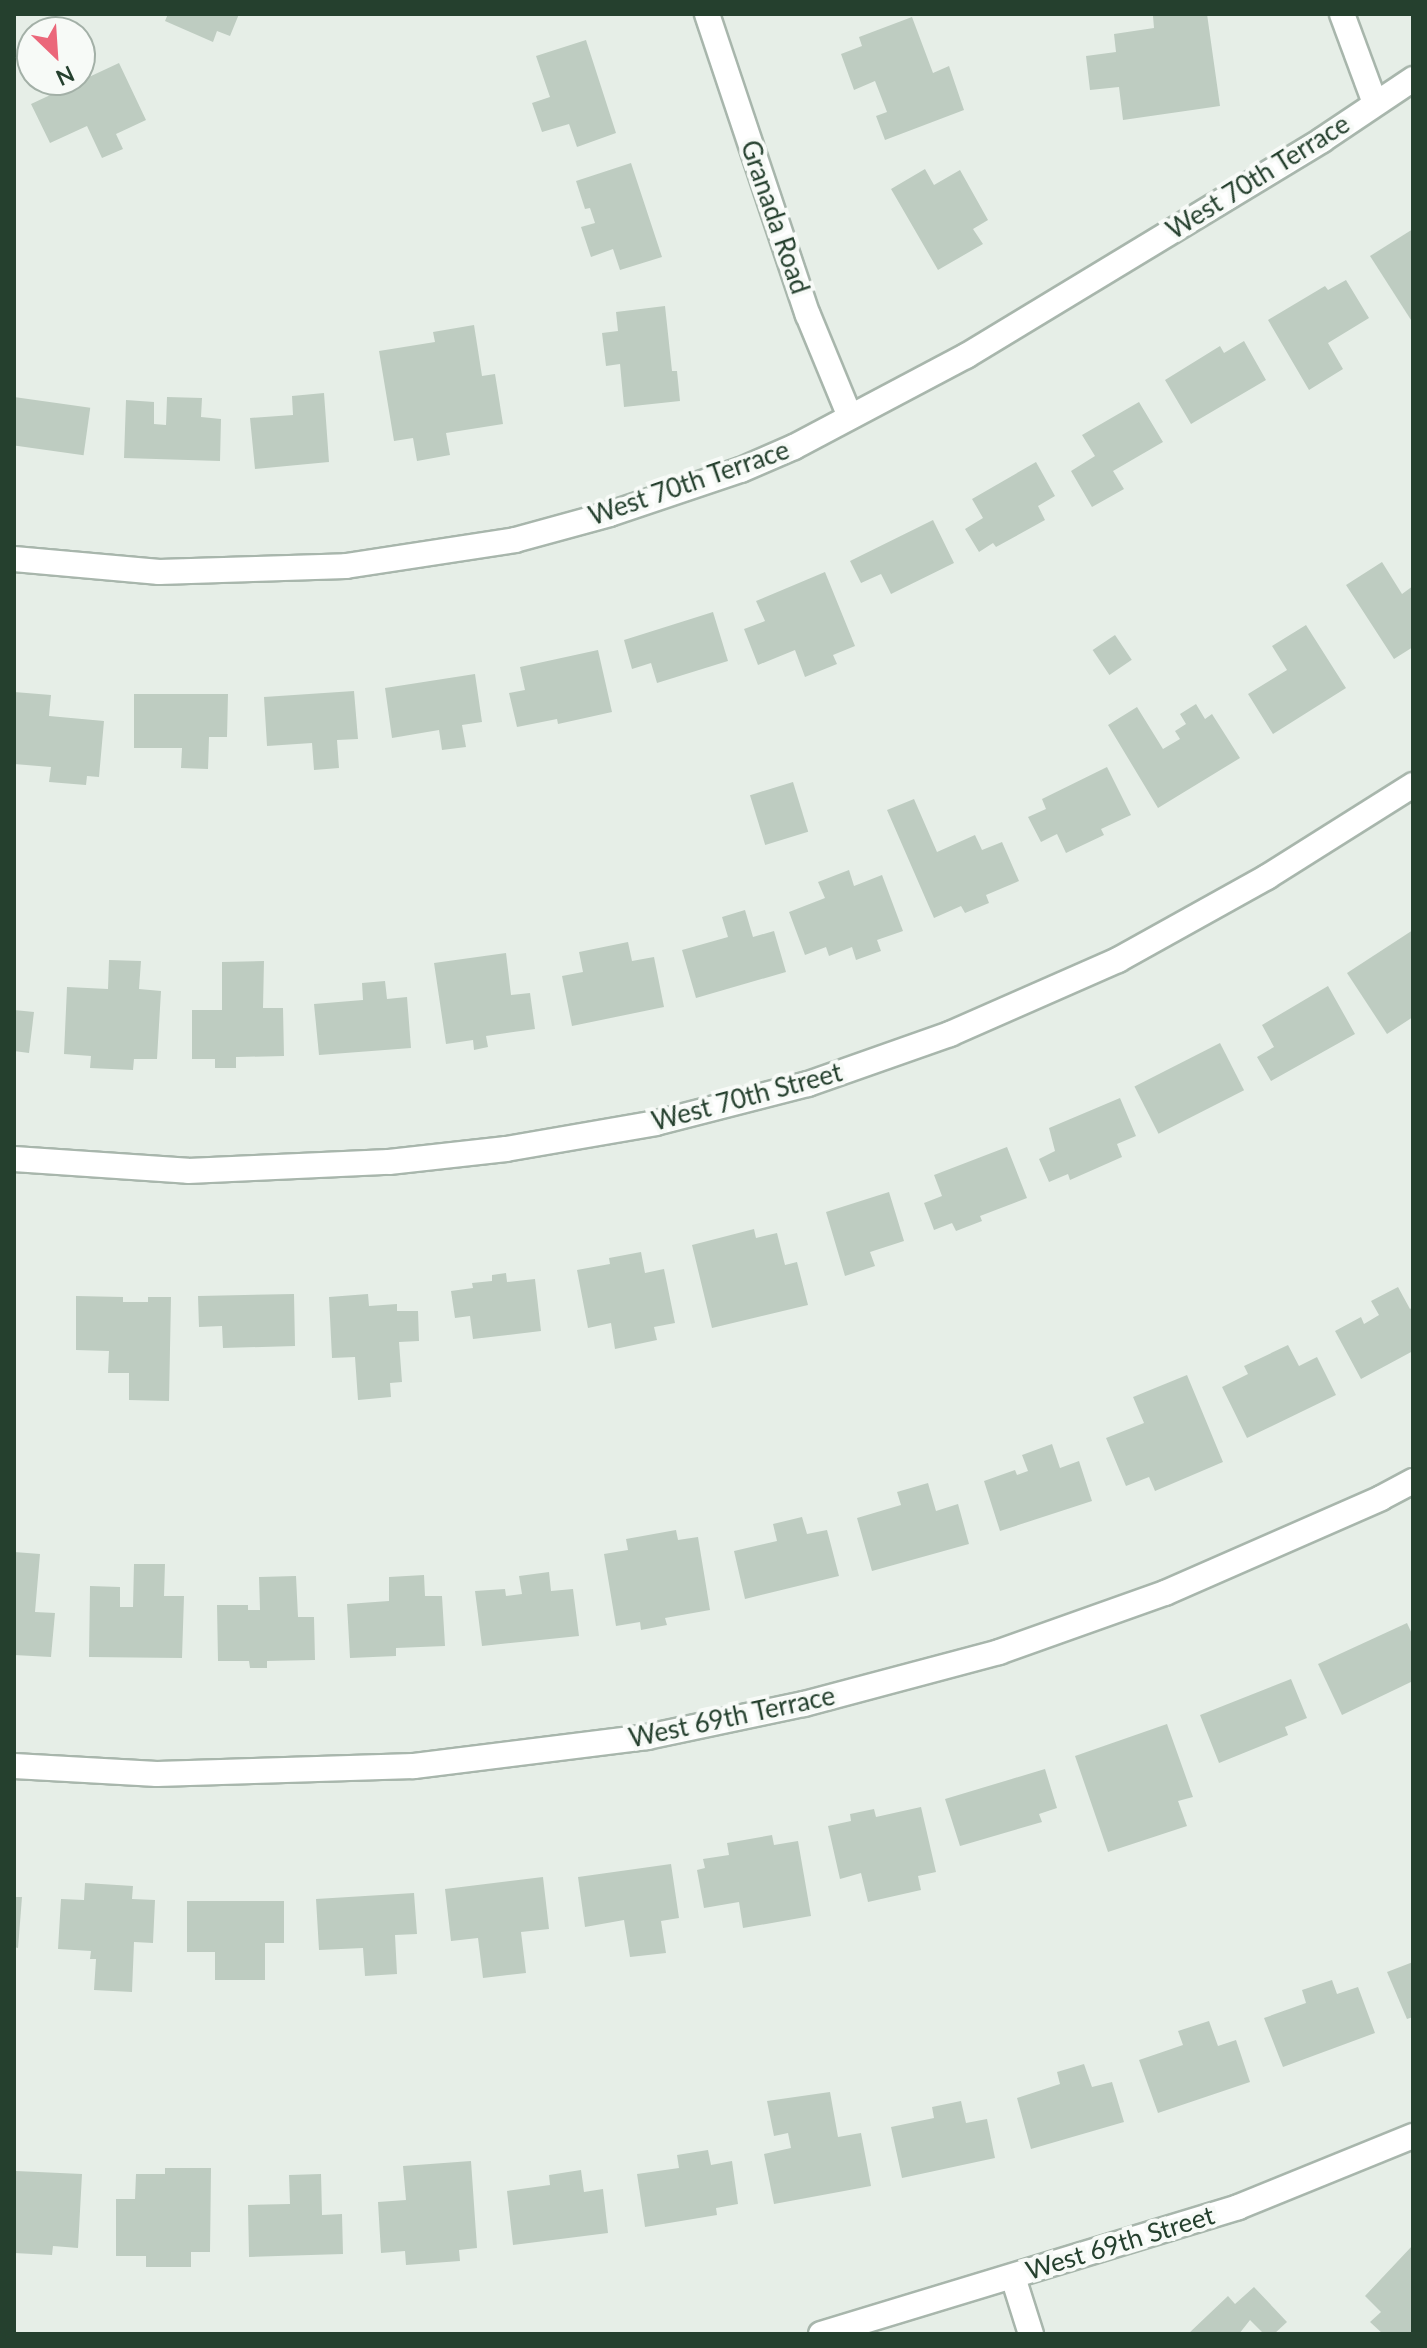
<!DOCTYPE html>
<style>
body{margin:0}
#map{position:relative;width:1427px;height:2348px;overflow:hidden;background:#e6eee7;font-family:Lato,sans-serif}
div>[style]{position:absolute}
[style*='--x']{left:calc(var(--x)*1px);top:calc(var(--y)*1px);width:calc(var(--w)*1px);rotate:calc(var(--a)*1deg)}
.building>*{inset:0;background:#beccc1;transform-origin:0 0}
.roads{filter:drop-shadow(2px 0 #a8b6ac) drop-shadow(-2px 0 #a8b6ac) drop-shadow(0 2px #a8b6ac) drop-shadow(0 -2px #a8b6ac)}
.minor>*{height:24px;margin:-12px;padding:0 12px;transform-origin:12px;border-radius:12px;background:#fff}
span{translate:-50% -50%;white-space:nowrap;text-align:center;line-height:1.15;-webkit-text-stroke:8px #f7faf7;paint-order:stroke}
.street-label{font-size:26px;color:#25402e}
.frame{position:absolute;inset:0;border:16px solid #25402e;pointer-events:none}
.north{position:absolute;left:16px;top:16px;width:80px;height:80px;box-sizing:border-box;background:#f7faf7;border:2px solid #a3b0a7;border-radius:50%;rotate:155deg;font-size:22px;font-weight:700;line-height:32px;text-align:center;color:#25402e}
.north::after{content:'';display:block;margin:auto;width:28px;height:36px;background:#eb677a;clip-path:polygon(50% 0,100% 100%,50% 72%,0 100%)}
</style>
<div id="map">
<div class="building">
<i style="clip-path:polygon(168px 14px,239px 14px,230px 36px,217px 31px,213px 42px,165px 21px)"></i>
<i style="clip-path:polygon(1168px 14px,1207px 14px,1220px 106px,1123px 120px,1119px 87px,1090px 90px,1086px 56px,1116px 52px,1114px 34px,1154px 28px,1153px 16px)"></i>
<i style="clip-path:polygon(912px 17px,933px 73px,949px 66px,964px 110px,885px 140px,876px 116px,887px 112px,875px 81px,854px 90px,841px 54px,862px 46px,859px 37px)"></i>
<i style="clip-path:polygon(586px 40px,616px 133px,577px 147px,569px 124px,542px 132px,532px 103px,550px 97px,536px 56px)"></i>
<i style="clip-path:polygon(119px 63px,146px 120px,116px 134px,123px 149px,102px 158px,87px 126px,50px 143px,31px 104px)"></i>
<i style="clip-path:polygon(631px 163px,662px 257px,620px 270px,613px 249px,591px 257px,581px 227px,595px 223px,590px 208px,585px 209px,576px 181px)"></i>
<i style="clip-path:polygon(925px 169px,934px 185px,960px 170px,988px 220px,973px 229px,983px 244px,938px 270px,891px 189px)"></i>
<i style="clip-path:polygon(1413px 229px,1413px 319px,1411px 320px,1370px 256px)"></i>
<i style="clip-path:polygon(1346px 280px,1369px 318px,1328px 343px,1343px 369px,1309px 390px,1268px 320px,1325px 286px,1328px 290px)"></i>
<i style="clip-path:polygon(665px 306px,672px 371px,677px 371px,680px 401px,624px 407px,620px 364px,606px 366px,602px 333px,618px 331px,616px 312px)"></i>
<i style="clip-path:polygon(474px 325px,482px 376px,495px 374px,503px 424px,446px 433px,450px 455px,417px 461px,413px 438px,394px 441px,379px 351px,435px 342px,433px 332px)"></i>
<i style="clip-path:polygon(1244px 341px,1266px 380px,1191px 424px,1165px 380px,1220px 346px,1224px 353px)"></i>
<i style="clip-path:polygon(324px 393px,329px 462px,255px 469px,250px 418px,293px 415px,292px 396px)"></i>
<i style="left:14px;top:397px;width:77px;height:48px;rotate:8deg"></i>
<i style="clip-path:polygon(167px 397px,202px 398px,201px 417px,221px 419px,220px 461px,124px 458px,126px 400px,154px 402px,154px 424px,166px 425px)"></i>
<i style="clip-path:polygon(1139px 402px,1163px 442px,1113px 471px,1124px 489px,1092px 507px,1071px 471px,1095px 456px,1082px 435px)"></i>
<i style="clip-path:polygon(1036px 462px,1055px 496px,1038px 506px,1045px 520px,996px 547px,993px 543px,979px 552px,965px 529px,983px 518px,972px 499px)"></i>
<i style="clip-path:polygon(933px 520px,954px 563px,891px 594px,881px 574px,861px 583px,850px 561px)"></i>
<i style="clip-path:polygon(1382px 562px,1402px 594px,1413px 586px,1413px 647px,1394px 659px,1346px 585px)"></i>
<i style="clip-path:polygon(825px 572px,855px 646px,833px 655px,837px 664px,805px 677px,795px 650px,758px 665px,744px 629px,765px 621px,756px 601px)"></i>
<i style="clip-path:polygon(713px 612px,728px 661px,657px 683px,651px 663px,632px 669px,624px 640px)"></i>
<i style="clip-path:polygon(1306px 625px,1346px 688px,1273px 734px,1248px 694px,1287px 670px,1272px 646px)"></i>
<i style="left:1115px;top:635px;width:30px;height:27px;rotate:56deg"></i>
<i style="clip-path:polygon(598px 650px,612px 712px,558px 724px,557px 719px,517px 727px,509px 693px,525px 690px,520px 667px)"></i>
<i style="clip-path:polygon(475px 674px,482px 722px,462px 725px,466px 747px,442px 750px,439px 730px,392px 738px,385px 688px)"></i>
<i style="clip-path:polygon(354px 691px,358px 739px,337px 740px,339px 768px,314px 770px,312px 743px,267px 746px,264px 697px)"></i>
<i style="clip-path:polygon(14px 692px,51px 695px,49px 716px,104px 721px,99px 777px,87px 776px,86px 785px,49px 782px,51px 767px,14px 764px)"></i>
<i style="clip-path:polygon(134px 694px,228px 694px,227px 737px,209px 737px,208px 769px,181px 768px,182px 748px,134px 748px)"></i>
<i style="clip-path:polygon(1196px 704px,1205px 719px,1212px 714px,1240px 758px,1158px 808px,1108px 725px,1137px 707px,1163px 749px,1180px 739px,1175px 731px,1186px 724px,1180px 714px)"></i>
<i style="clip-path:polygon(1107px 767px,1131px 815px,1101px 829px,1104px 835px,1066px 853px,1057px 834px,1041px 842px,1028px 817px,1046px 809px,1042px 799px)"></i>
<i style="left:793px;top:782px;width:52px;height:45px;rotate:73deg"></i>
<i style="clip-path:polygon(914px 799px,937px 852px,975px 835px,982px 850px,1002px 842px,1019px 881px,986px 895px,989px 903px,965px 913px,961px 906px,934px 918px,887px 810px)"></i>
<i style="clip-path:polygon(849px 870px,854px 886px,882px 875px,903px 931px,877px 940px,881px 951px,856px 960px,852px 947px,829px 956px,826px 947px,805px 955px,789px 912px,825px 898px,818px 882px)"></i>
<i style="clip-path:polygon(745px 910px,753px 937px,774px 931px,786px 972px,696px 998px,682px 950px,728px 937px,722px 917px)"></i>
<i style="clip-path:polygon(1413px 930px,1413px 1017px,1387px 1034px,1347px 973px)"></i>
<i style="clip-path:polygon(628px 942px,632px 961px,654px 957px,664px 1007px,572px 1026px,562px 976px,583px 972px,579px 952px)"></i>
<i style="clip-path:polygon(506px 953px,511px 995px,530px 993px,535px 1029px,486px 1036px,488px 1047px,474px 1050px,473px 1040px,446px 1044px,434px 963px)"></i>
<i style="clip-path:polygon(109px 960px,141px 961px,139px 989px,161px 991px,157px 1059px,134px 1059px,133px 1070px,90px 1068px,91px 1056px,64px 1054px,67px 987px,108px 989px)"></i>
<i style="clip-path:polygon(264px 961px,263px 1008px,283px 1008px,284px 1056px,236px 1057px,236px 1068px,215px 1068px,215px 1059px,192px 1059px,192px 1010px,222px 1010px,222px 962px)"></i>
<i style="clip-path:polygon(385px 981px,387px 999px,407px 997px,411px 1048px,319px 1055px,314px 1004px,363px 1000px,362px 983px)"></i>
<i style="clip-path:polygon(1328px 986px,1355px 1034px,1271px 1081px,1257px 1057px,1274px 1047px,1262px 1025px)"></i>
<i style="clip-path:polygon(14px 1010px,34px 1012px,29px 1053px,14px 1051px)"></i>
<i style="left:1220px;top:1043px;width:53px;height:96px;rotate:63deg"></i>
<i style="clip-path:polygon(1120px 1098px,1136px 1136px,1117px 1144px,1122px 1157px,1070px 1180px,1068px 1174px,1049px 1182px,1039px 1159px,1055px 1151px,1049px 1128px)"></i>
<i style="clip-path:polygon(1007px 1147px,1027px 1198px,980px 1216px,982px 1221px,956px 1231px,952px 1223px,934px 1230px,924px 1203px,942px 1196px,934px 1175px)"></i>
<i style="clip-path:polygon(889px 1192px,904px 1241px,870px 1252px,875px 1266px,845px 1276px,826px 1212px)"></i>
<i style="clip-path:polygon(754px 1229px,756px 1238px,777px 1233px,785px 1265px,797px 1262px,808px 1305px,712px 1328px,692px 1245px)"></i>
<i style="clip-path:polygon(641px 1252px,645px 1273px,664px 1269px,675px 1323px,654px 1327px,657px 1340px,615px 1349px,611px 1323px,588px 1328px,577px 1270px,610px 1264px,609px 1258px)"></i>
<i style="clip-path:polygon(506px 1273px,507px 1282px,535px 1279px,541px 1331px,473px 1339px,470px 1316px,455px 1318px,451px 1291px,473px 1288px,472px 1283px,492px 1281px,492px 1275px)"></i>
<i style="clip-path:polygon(1398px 1287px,1410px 1309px,1413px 1307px,1413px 1351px,1361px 1379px,1335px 1331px,1361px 1317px,1364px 1324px,1379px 1315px,1371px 1301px)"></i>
<i style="clip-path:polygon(294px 1294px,295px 1346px,223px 1348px,222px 1326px,199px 1327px,198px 1296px)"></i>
<i style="clip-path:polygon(368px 1294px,369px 1306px,397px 1304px,397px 1311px,418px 1311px,419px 1341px,399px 1342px,402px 1382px,390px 1383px,391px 1397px,358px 1400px,355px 1357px,332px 1358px,329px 1297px)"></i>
<i style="clip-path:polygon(76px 1296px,123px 1297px,123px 1302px,148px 1302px,148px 1297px,171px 1297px,169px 1401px,129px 1400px,129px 1373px,108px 1373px,109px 1351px,76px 1350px)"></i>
<i style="clip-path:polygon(1288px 1345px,1299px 1366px,1317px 1357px,1336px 1395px,1247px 1438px,1222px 1387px,1248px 1374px,1244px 1366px)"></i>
<i style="clip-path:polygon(1187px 1375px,1223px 1462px,1155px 1491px,1149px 1477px,1126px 1486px,1106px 1438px,1144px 1423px,1133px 1397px)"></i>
<i style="clip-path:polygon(1052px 1444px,1060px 1468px,1079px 1461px,1092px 1501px,1000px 1531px,984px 1481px,1015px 1470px,1017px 1475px,1028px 1471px,1022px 1455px)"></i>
<i style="clip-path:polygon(928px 1483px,936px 1511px,958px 1504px,969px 1544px,872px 1571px,857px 1518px,901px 1505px,897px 1492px)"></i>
<i style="clip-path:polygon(802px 1517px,807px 1534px,827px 1530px,839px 1576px,745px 1599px,734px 1551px,777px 1541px,773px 1524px)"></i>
<i style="clip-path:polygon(676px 1530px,678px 1540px,698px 1537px,710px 1610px,665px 1618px,667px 1625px,641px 1630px,640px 1622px,616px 1626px,604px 1554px,628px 1550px,626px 1539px)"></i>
<i style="clip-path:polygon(14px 1552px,40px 1554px,35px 1612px,55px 1613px,51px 1657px,14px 1655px)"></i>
<i style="clip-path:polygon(134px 1564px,165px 1564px,164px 1596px,184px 1596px,182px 1658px,89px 1657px,90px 1586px,120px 1587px,120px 1607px,133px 1607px)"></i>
<i style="clip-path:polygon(549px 1572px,551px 1591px,573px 1589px,579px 1636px,482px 1646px,475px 1591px,505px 1589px,506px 1596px,522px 1594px,519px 1576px)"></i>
<i style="clip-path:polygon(424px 1575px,425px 1596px,442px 1596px,445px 1646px,396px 1648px,396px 1656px,350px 1658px,347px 1604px,389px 1601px,389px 1577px)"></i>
<i style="clip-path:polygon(296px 1576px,298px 1617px,314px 1617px,315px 1660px,267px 1661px,267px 1668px,250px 1668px,249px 1661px,218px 1661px,217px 1605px,248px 1605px,248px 1610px,260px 1610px,259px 1577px)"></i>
<i style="clip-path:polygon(1407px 1623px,1413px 1636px,1413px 1681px,1342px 1715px,1318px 1664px)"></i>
<i style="clip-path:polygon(1291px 1679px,1307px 1718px,1285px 1727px,1288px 1735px,1219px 1763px,1200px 1715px)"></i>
<i style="clip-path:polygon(1167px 1724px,1193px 1797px,1178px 1801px,1187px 1826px,1108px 1852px,1075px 1756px)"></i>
<i style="clip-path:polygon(1045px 1769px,1057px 1808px,1039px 1814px,1042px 1822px,960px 1846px,945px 1799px)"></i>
<i style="clip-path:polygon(921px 1807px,936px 1872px,918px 1876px,921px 1890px,868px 1902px,861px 1873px,840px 1879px,828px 1826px,851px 1821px,850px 1814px,874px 1809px,876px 1817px)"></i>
<i style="clip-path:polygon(772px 1835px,774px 1845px,798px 1841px,811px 1916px,743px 1928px,739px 1902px,704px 1908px,697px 1870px,705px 1868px,703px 1859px,729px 1855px,727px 1843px)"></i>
<i style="clip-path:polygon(671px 1864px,679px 1918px,661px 1921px,666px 1953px,630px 1957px,624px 1920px,585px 1927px,578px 1877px)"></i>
<i style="clip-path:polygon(543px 1877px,549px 1929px,521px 1932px,526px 1973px,483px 1978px,478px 1938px,451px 1941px,445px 1889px)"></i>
<i style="clip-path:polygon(85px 1883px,133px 1886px,132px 1899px,155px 1900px,153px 1943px,134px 1942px,132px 1992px,94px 1990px,96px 1959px,90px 1959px,91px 1951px,58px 1949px,61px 1899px,84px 1900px)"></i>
<i style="clip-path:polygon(414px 1893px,417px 1934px,395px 1935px,397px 1974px,365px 1976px,363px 1948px,319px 1950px,316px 1899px)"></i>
<i style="clip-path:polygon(14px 1897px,22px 1897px,18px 1948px,14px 1947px)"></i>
<i style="clip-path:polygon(187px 1901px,284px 1901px,284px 1943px,265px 1943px,265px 1980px,215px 1980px,215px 1952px,187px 1952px)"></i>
<i style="clip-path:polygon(1413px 1962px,1413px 2017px,1407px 2019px,1387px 1972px)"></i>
<i style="clip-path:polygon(1332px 1980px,1337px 1994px,1358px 1987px,1375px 2033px,1283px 2067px,1264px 2018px,1306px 2003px,1302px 1990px)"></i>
<i style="clip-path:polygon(1209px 2021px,1218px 2046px,1236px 2040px,1250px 2082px,1158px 2113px,1139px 2060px,1183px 2045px,1178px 2031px)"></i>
<i style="clip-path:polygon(1084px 2064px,1092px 2087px,1112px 2082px,1124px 2122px,1031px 2149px,1017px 2098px,1060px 2084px,1057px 2072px)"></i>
<i style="clip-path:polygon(830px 2092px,838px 2137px,861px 2133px,871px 2186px,774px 2204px,764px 2154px,791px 2148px,788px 2133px,774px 2136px,767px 2101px)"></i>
<i style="clip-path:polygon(961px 2101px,966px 2123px,987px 2119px,995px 2158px,902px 2178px,891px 2127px,934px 2118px,932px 2107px)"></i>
<i style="clip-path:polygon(708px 2150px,711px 2165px,732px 2161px,738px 2204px,716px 2208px,717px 2215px,645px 2227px,637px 2174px,679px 2168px,677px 2155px)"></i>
<i style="clip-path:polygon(471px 2161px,477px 2248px,459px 2250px,460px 2261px,406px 2265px,405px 2251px,381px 2253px,378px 2202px,406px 2200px,403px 2166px)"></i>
<i style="clip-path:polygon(165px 2168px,211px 2168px,210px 2252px,191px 2252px,191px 2267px,146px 2267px,146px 2256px,116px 2256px,116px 2199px,135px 2199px,136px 2174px,165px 2174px)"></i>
<i style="clip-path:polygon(581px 2170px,584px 2192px,603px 2189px,608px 2233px,513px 2245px,507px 2191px,550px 2185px,549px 2175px)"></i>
<i style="clip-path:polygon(16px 2171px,82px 2174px,78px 2248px,53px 2246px,52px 2255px,14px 2253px)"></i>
<i style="clip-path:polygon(321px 2174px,322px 2215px,342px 2214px,343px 2254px,249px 2257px,248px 2205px,290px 2204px,289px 2175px)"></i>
<i style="clip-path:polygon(1413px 2245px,1413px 2334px,1383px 2334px,1370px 2322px,1381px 2312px,1365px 2296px)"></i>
<i style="clip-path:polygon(1254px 2287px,1287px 2322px,1274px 2334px,1264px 2334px,1250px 2320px,1239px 2334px,1188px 2334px,1228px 2296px,1235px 2304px)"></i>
</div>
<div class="roads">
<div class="minor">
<i style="--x:707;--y:14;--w:317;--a:71.5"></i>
<i style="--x:808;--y:315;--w:110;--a:67.6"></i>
<i style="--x:1342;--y:14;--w:95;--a:69.7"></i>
<i style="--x:14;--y:559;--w:146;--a:5.1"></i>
<i style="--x:159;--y:572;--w:187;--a:-1.8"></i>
<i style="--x:346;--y:566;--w:171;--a:-8.7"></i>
<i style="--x:515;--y:540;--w:98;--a:-15.3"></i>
<i style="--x:610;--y:514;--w:138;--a:-18.6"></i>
<i style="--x:741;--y:470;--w:58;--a:-23.5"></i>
<i style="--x:794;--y:447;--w:195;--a:-27.9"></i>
<i style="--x:966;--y:356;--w:416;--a:-31.2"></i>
<i style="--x:1322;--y:140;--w:110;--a:-33.8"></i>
<i style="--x:14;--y:1159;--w:174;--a:3.9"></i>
<i style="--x:188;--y:1171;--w:201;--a:-2.6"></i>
<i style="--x:389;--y:1162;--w:118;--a:-6.3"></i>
<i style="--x:506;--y:1149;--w:152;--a:-9.8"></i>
<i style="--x:656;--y:1123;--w:157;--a:-14.4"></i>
<i style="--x:808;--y:1084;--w:151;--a:-19.4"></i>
<i style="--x:950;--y:1034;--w:184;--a:-23.8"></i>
<i style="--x:1118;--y:960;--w:171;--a:-29.1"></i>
<i style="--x:1267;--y:877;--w:173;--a:-32.2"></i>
<i style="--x:14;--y:1766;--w:143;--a:3.2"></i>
<i style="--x:157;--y:1774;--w:257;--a:-1.8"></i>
<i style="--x:414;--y:1766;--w:235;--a:-7.1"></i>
<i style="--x:647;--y:1737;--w:160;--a:-11.9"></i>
<i style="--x:804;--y:1704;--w:202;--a:-14.9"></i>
<i style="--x:999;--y:1652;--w:176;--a:-19.6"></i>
<i style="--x:1165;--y:1593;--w:236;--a:-23.7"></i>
<i style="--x:1381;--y:1498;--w:36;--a:-28"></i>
<i style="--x:1013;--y:2277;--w:60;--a:72.5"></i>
<i style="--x:821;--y:2334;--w:436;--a:-16.9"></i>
<i style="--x:1238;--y:2207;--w:189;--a:-22.1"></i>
</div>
</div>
<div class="street-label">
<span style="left:1258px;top:177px;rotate:-32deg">West 70th Terrace</span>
<span style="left:775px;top:217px;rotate:71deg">Granada Road</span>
<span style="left:689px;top:483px;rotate:-19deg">West 70th Terrace</span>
<span style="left:747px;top:1097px;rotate:-15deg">West 70th Street</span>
<span style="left:732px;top:1717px;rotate:-12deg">West 69th Terrace</span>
<span style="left:1120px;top:2243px;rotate:-17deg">West 69th Street</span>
</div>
<div class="frame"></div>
<div class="north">N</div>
</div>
